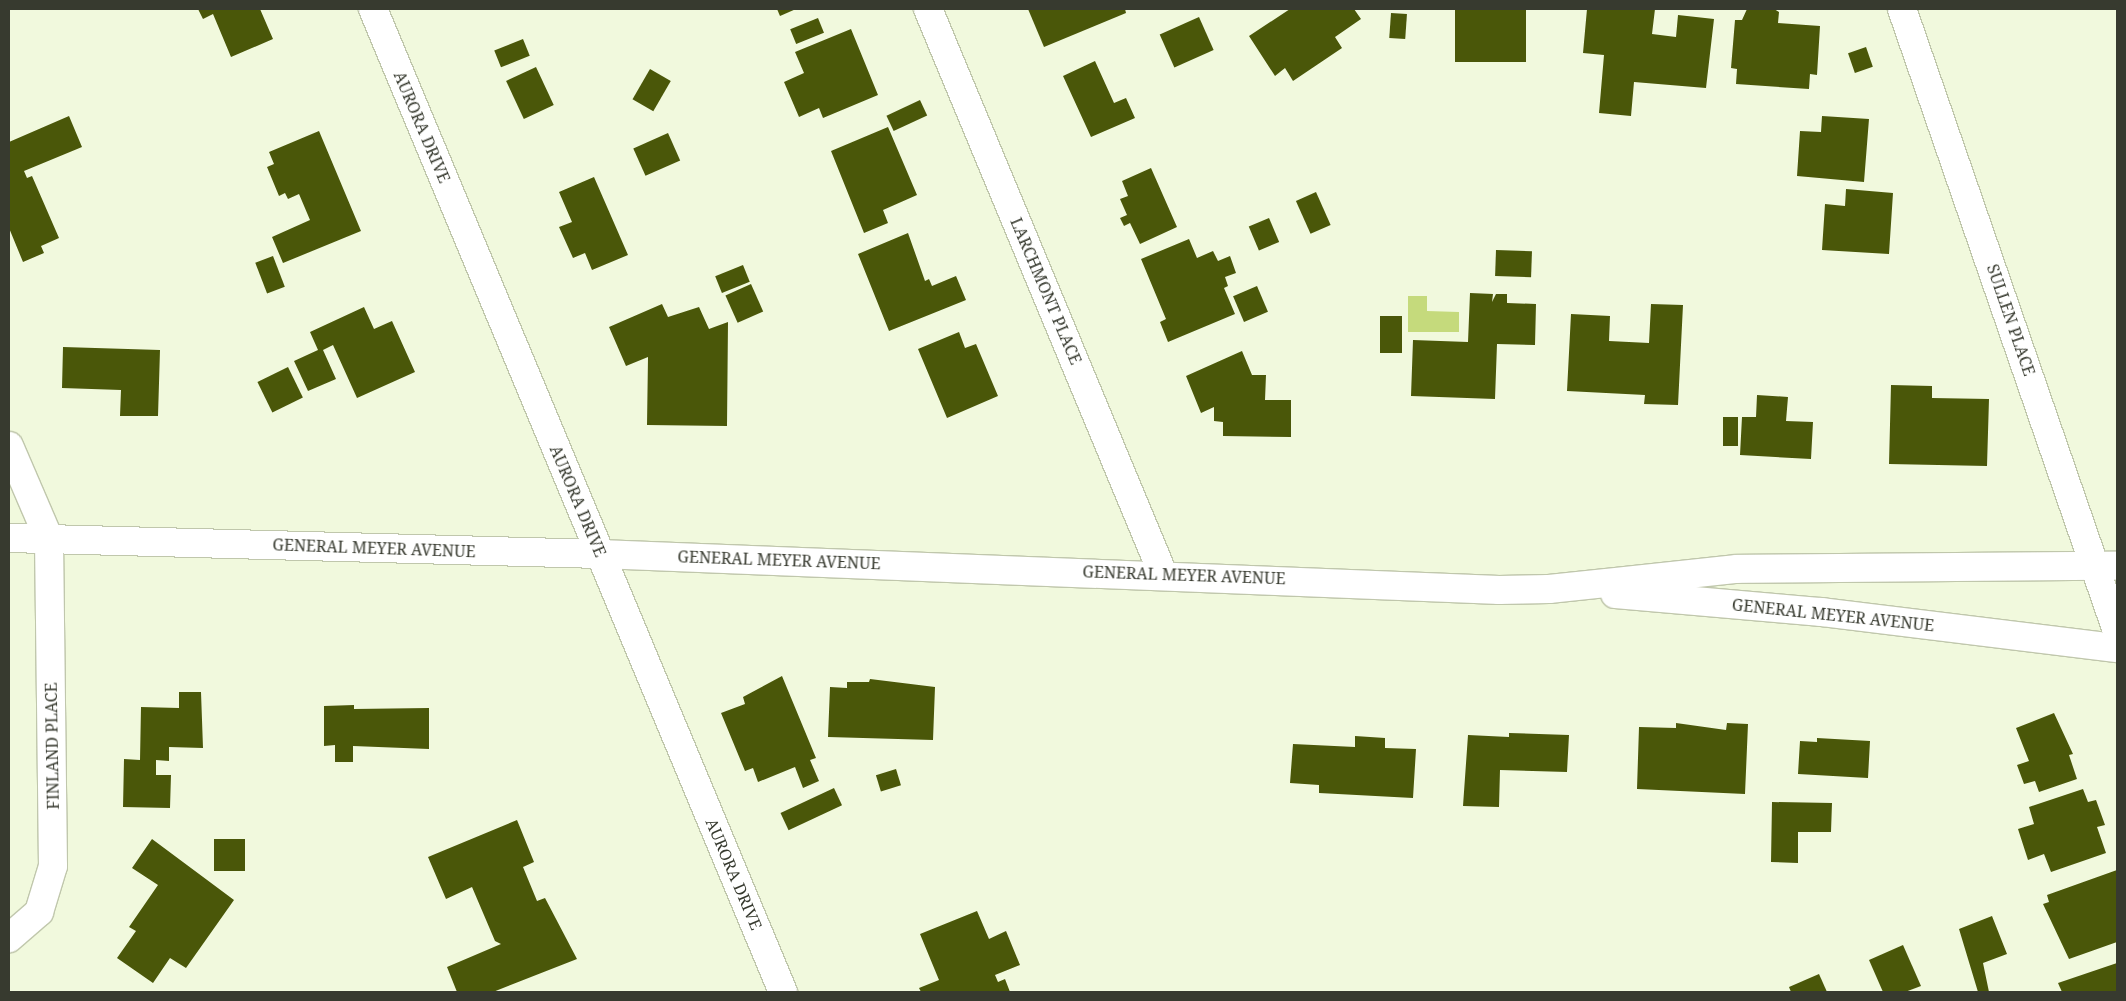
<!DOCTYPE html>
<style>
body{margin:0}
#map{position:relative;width:2126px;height:1001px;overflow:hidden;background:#f1f9dd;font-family:"Noto Serif",serif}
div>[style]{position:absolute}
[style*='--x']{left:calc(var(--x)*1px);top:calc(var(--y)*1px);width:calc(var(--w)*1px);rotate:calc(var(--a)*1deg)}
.water>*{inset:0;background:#c5da7c}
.building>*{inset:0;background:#4a5709;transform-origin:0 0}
.roads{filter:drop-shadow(1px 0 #c0c7ac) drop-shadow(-1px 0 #c0c7ac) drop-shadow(0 1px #c0c7ac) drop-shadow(0 -1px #c0c7ac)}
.street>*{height:28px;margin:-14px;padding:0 14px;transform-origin:14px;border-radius:14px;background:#fff}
.secondary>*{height:28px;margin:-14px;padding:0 14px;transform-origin:14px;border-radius:14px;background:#fff}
span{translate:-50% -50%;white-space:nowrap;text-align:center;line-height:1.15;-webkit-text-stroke:5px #fff;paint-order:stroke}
.street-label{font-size:16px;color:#373a2f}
.frame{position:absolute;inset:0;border:10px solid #373a2f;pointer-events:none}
</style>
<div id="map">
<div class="water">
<i style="clip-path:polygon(1408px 296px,1427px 296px,1427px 311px,1459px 312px,1459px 332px,1408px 332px)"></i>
</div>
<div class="building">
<i style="clip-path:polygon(198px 9px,260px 9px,273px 39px,231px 57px,213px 14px,203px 19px)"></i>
<i style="clip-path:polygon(777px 9px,796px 9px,780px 16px)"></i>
<i style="clip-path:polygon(1028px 9px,1125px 9px,1126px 13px,1044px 47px)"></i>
<i style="clip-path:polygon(1290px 9px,1354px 9px,1361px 19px,1335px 37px,1342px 48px,1293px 81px,1285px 68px,1275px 76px,1249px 36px)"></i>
<i style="left:1455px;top:9px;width:71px;height:53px"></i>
<i style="clip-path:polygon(1587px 9px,1655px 9px,1652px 34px,1676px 37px,1678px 15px,1714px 19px,1706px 88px,1634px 82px,1631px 116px,1599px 113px,1604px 55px,1583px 53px)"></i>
<i style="clip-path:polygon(1747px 9px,1774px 9px,1779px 12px,1778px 23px,1820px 26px,1817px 75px,1810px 74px,1809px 89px,1736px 84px,1737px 69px,1731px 68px,1735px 20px,1742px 20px)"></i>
<i style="left:1391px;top:13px;width:16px;height:25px;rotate:4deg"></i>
<i style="left:1199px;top:17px;width:36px;height:43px;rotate:66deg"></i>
<i style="left:818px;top:18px;width:16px;height:30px;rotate:68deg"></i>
<i style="clip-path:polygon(851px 29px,878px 95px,823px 118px,819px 108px,799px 117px,784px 82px,804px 73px,795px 52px)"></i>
<i style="left:523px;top:39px;width:18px;height:31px;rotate:68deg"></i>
<i style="left:1866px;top:47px;width:21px;height:19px;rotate:71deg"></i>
<i style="clip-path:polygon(1095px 61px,1114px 103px,1126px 98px,1135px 118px,1091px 137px,1063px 76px)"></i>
<i style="left:536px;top:67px;width:42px;height:33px;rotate:65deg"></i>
<i style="left:650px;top:69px;width:24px;height:35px;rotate:30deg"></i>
<i style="left:920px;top:100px;width:17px;height:37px;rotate:65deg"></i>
<i style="clip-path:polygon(69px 116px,82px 147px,24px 171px,27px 178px,32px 176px,59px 238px,41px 246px,44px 253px,23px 262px,9px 228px,9px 142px)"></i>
<i style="clip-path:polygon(1822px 116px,1869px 119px,1864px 182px,1797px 176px,1800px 131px,1821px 132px)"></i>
<i style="clip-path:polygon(888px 127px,917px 195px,883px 210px,888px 223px,864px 233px,831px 151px)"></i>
<i style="clip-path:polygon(319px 131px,361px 231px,283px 263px,272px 237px,310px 220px,299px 194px,288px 199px,285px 193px,279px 196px,267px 167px,274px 164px,269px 152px)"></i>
<i style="left:668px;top:133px;width:30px;height:38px;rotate:66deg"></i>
<i style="clip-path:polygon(1151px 168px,1177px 227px,1140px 244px,1130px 223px,1124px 226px,1120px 218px,1127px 215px,1120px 199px,1128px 196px,1122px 181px)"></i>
<i style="clip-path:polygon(594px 177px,628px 255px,592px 270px,585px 253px,573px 258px,559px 227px,572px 222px,559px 192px)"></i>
<i style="clip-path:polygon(1846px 189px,1893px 193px,1889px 254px,1822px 250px,1825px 204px,1845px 206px)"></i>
<i style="left:1316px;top:192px;width:36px;height:22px;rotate:66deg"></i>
<i style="left:1269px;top:218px;width:26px;height:22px;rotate:67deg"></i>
<i style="clip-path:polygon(908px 233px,925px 281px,929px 279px,932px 286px,956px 276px,966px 300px,889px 331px,858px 254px)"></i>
<i style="clip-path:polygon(1189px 239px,1197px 258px,1213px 251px,1218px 261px,1230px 256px,1236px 273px,1225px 277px,1228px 286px,1224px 288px,1235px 314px,1168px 342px,1160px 322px,1166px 319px,1141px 259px)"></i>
<i style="left:1496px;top:250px;width:36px;height:26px;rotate:2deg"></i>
<i style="left:273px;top:256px;width:33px;height:19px;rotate:69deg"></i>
<i style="left:743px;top:265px;width:18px;height:30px;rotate:68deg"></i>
<i style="left:751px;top:284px;width:30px;height:28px;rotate:66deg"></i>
<i style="left:1257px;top:286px;width:28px;height:26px;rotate:67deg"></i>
<i style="clip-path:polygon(1470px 293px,1493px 294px,1492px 302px,1496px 294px,1507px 294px,1507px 303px,1536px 304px,1535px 345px,1497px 344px,1495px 399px,1411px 396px,1413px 340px,1468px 342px)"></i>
<i style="clip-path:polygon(662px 304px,668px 317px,699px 307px,709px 329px,728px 322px,727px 426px,647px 425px,648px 357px,626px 366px,609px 327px)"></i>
<i style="clip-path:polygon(1651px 304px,1683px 305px,1678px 405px,1644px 404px,1645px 395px,1567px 391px,1571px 314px,1610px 316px,1609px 341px,1649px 343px)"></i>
<i style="clip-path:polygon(364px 307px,374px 329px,392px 321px,415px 372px,357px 398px,333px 345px,323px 350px,336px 379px,308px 391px,294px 361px,318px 350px,310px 332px)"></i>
<i style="left:1380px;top:316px;width:22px;height:37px"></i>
<i style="clip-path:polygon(959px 332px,965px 348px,976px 344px,998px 396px,947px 418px,918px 349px)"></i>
<i style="clip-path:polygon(63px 347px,160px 350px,158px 416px,120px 416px,121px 390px,62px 388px)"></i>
<i style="clip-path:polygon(1242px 351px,1252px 375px,1266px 375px,1265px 400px,1291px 400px,1291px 437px,1223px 436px,1223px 422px,1214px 421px,1214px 407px,1201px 413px,1186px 376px)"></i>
<i style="left:288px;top:367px;width:34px;height:34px;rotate:64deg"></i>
<i style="clip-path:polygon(1891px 385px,1932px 386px,1932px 398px,1989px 399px,1987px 466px,1889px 464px)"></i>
<i style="clip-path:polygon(1757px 395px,1788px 397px,1786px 421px,1813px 422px,1811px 459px,1740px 455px,1742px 417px,1756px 417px)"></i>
<i style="left:1738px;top:417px;width:29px;height:15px;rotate:90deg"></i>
<i style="clip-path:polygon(782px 676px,816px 758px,810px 760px,819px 781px,803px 788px,795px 767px,758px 782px,753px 768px,745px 771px,721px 713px,745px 704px,743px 697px)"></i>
<i style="clip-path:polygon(870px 679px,935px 687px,933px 740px,828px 737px,830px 687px,847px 688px,847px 682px,869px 682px)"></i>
<i style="clip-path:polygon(179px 692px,201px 692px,203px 748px,169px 747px,169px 761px,156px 760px,156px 775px,171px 775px,170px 808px,123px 807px,124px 759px,140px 760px,141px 707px,179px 708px)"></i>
<i style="clip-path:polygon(354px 705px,354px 709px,429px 708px,429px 749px,353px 746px,353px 762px,335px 762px,335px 745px,324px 746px,324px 706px)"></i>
<i style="clip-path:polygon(2054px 713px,2073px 754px,2069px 755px,2077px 779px,2039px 792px,2035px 781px,2024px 784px,2017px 765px,2029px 761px,2016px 728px)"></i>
<i style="clip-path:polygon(1676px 723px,1726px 730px,1727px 723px,1748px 724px,1745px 794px,1637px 789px,1639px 727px,1676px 728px)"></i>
<i style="clip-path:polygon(1509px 733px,1569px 735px,1567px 772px,1500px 770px,1499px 807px,1463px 806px,1468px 735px,1509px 737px)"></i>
<i style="clip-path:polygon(1355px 736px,1385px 738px,1385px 748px,1416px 749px,1413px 798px,1319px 793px,1319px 785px,1290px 783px,1293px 744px,1355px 747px)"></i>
<i style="clip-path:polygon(1817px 738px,1870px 741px,1868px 778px,1798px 774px,1800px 741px,1817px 742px)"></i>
<i style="left:896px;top:769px;width:17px;height:21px;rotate:73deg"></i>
<i style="left:834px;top:788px;width:19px;height:59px;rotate:65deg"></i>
<i style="clip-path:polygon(2083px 789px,2088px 802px,2096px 800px,2105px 825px,2097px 827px,2106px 853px,2051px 872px,2044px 854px,2028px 860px,2018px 829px,2034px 824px,2029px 807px)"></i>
<i style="clip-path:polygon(1772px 802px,1832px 803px,1831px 832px,1798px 832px,1798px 863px,1771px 862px)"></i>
<i style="clip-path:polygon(517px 820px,534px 862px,523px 867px,537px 901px,545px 898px,577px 959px,493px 992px,457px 992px,447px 967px,501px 944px,495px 941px,472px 887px,446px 899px,428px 857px)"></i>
<i style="clip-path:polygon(152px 839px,234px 900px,186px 968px,170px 958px,153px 983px,117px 958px,136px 931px,129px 927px,158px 885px,132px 868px)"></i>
<i style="left:214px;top:839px;width:31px;height:32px"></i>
<i style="clip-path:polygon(2117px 870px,2117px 942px,2069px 959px,2043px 904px,2049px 902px,2047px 895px)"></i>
<i style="clip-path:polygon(977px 911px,989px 939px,1006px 931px,1020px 965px,995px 975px,998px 982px,1005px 979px,1010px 992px,921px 992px,919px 988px,939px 980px,920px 934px)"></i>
<i style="clip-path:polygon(1992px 916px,2007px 954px,1983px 963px,1989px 992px,1978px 992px,1959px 929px)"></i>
<i style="clip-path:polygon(1903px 945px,1921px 986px,1905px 992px,1883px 992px,1869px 960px)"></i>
<i style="clip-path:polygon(2117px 963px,2117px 992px,2062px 992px,2058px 983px)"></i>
<i style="clip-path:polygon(1819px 974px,1827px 992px,1791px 992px,1789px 987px)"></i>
</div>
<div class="roads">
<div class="street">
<i style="--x:373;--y:9;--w:1065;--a:67.36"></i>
<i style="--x:928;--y:9;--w:612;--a:67.42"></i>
<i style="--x:9;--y:446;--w:101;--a:66.7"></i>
<i style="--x:49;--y:539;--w:327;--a:89.3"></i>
<i style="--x:53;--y:866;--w:48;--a:106.9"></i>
<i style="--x:39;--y:912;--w:40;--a:139"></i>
</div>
<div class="secondary">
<i style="--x:1902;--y:9;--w:658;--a:70.93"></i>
<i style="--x:9;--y:538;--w:591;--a:1.55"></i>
<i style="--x:600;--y:554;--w:900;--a:2.29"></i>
<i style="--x:1499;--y:590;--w:50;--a:-1.1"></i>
<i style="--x:1549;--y:589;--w:189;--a:-6.1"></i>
<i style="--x:1737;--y:569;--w:380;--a:-0.5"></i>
<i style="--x:1615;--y:594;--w:208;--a:5"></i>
<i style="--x:1822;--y:612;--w:297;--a:7"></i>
</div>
</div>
<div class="street-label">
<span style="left:422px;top:127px;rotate:67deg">AURORA DRIVE</span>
<span style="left:1046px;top:291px;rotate:67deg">LARCHMONT PLACE</span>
<span style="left:2011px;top:320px;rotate:71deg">SULLEN PLACE</span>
<span style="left:578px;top:501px;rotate:67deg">AURORA DRIVE</span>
<span style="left:374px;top:548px;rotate:2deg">GENERAL MEYER AVENUE</span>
<span style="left:779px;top:560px;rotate:2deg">GENERAL MEYER AVENUE</span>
<span style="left:1184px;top:575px;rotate:2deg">GENERAL MEYER AVENUE</span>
<span style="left:1833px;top:615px;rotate:6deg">GENERAL MEYER AVENUE</span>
<span style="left:52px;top:746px;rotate:-91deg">FINLAND PLACE</span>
<span style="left:734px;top:874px;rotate:67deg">AURORA DRIVE</span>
</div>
<div class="frame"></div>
</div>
